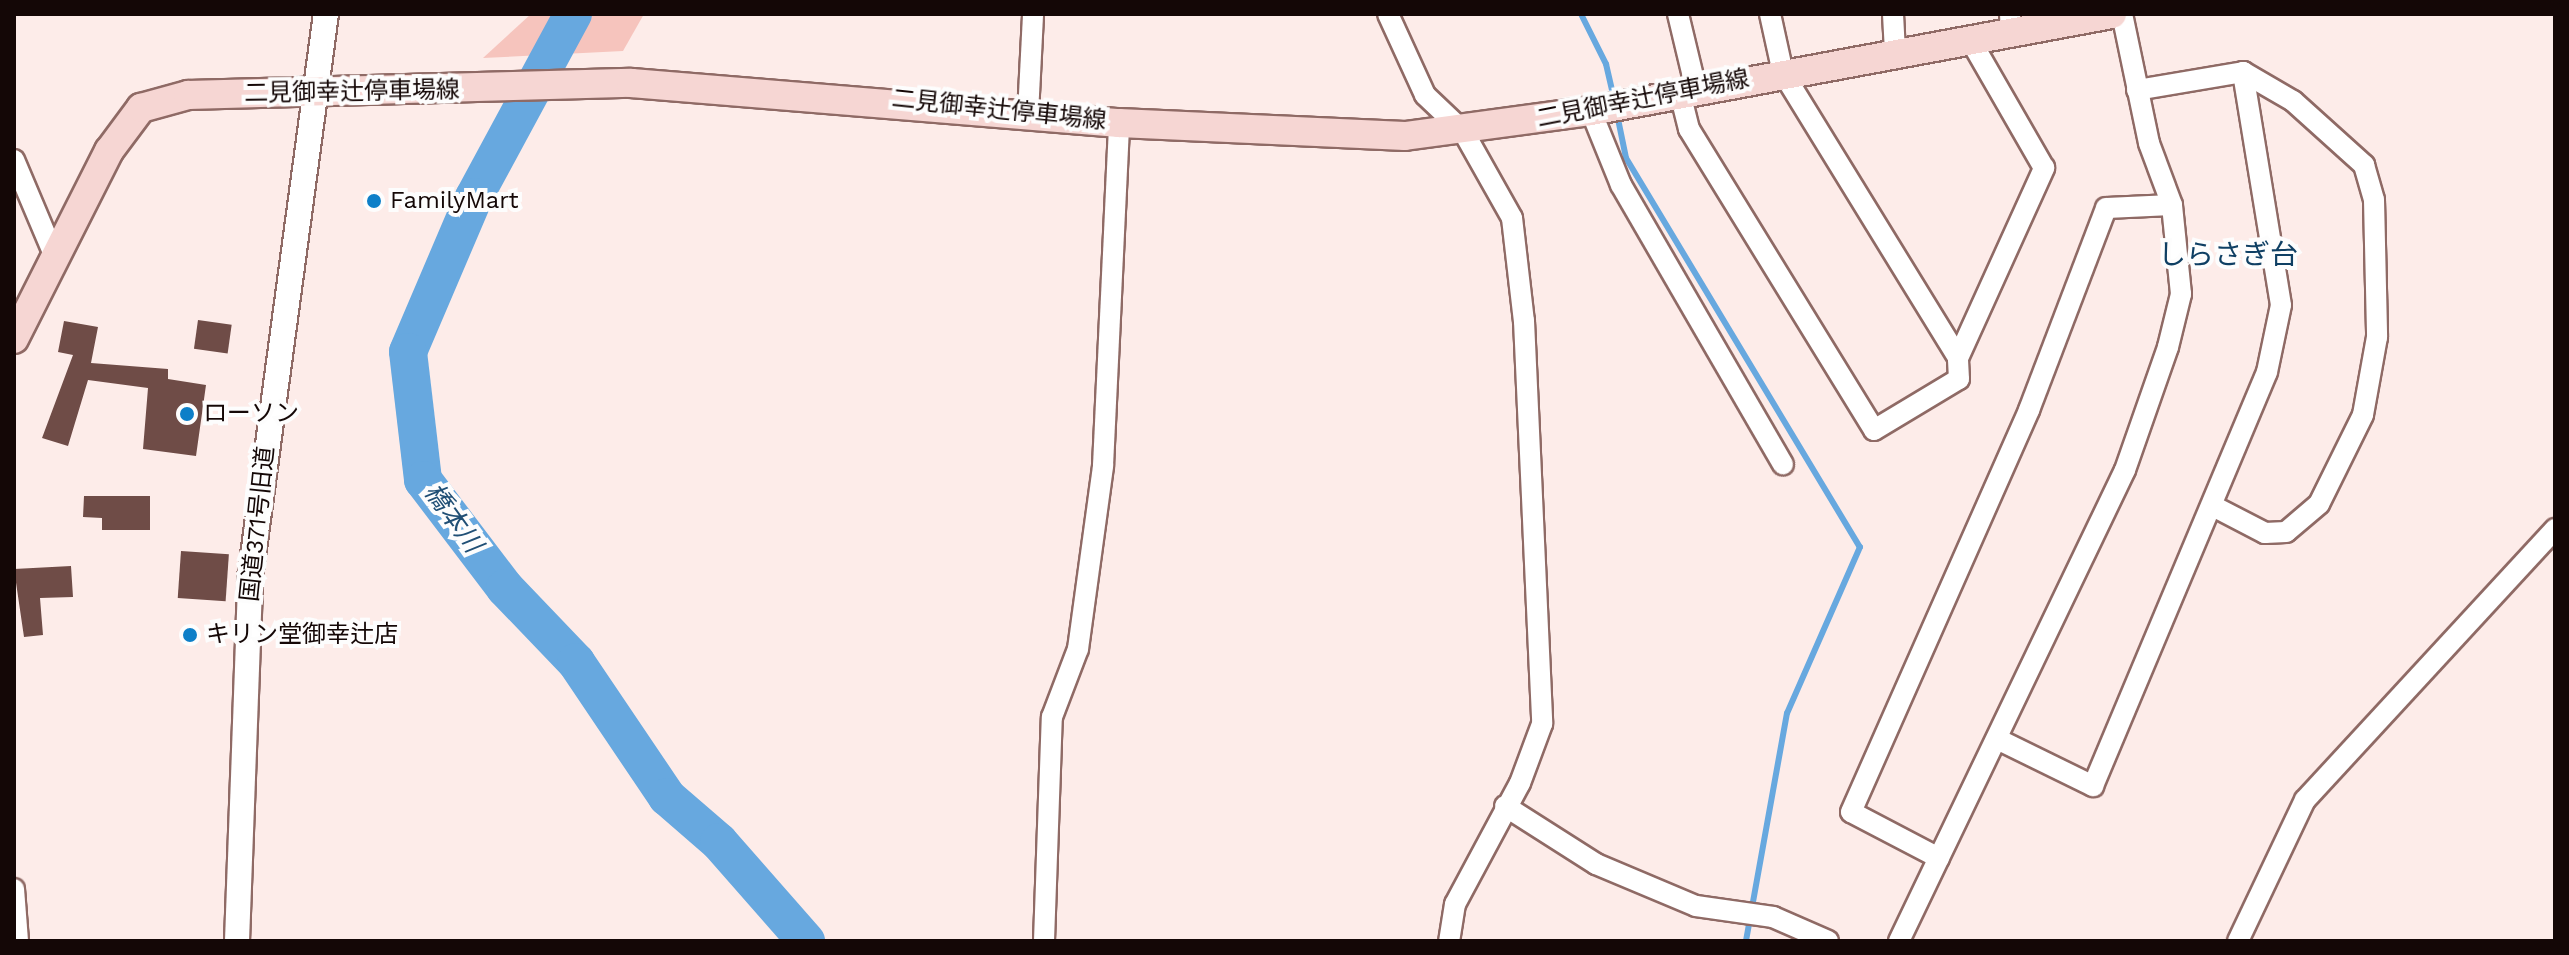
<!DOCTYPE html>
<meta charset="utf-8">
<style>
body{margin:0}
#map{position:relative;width:2569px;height:955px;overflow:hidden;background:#fdece9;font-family:"Work Sans","Noto Sans JP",sans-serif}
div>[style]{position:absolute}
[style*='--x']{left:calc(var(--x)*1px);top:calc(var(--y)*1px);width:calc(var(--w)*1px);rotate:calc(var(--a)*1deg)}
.green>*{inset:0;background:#f6c4bd}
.stream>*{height:6px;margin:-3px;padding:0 3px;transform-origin:3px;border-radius:3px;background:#67a8df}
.river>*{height:38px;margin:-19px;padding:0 19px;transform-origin:19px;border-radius:19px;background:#67a8df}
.building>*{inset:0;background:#6f4c47;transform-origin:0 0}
.roads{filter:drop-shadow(2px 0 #8f6a65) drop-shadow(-2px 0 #8f6a65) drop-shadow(0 2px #8f6a65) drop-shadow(0 -2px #8f6a65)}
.minor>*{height:20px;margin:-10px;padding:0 10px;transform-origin:10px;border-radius:10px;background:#fff}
.tertiary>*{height:24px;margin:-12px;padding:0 12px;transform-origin:12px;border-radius:12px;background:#fff}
.secondary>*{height:28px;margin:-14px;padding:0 14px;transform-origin:14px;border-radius:14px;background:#f6d6d3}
.dots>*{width:22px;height:22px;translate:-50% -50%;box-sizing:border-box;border:4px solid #fdfdfd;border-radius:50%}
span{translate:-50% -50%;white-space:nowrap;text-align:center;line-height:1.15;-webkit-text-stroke:8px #fdfdfd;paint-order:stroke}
.street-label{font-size:24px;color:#140706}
.poi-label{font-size:24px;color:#140706}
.left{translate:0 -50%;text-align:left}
.water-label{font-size:26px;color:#204f75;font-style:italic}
.quarter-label{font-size:28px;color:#0f3f63}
.frame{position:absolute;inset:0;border:16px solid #140706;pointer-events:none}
</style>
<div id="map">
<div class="green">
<i style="clip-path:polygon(531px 14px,644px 14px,623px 51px,483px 58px)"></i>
</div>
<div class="stream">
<i style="--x:1581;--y:14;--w:56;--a:63.4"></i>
<i style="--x:1606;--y:64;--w:36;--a:77"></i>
<i style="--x:1617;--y:114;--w:45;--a:78.4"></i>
<i style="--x:1626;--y:158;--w:454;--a:59"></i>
<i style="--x:1860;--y:547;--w:181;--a:113.7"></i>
<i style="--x:1787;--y:713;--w:232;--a:100.2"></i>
</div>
<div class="river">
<i style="--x:573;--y:14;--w:208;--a:118.4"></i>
<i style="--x:474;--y:197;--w:168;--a:113.1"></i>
<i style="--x:408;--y:352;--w:129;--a:83.3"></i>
<i style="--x:423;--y:480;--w:136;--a:52.8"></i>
<i style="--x:505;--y:588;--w:103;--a:46.2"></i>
<i style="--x:576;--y:662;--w:163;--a:56"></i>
<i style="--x:667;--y:797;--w:69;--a:40.9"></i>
<i style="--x:719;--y:842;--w:132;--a:48.7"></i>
</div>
<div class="building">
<i style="left:198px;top:320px;width:34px;height:29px;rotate:8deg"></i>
<i style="clip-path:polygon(64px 321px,98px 327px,91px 363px,168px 369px,168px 379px,206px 385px,196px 456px,143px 449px,148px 388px,88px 380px,68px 446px,42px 438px,73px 355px,58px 352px)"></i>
<i style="clip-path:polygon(84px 496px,150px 496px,150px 530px,102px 530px,102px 518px,83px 517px)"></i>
<i style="left:181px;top:551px;width:48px;height:47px;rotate:4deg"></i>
<i style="clip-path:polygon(71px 566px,73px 597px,40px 598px,43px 635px,24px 637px,14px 569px)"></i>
</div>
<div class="roads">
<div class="minor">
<i style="--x:1388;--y:14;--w:89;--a:65.4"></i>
<i style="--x:1425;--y:95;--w:52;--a:43.5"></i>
<i style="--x:1463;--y:131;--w:100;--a:60.6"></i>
<i style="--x:1512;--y:218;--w:104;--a:83.4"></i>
<i style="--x:1524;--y:321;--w:403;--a:87.4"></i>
<i style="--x:1542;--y:724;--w:63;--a:110.4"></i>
<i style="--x:1520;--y:783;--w:137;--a:118.2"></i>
<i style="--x:1455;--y:904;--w:37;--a:99"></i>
<i style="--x:1678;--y:14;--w:77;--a:76.5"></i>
<i style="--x:1770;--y:14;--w:60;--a:77.6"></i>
<i style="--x:1783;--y:73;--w:334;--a:58.4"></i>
<i style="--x:1958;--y:358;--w:209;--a:-65.6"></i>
<i style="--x:2044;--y:168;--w:146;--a:-119.9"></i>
<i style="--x:1893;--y:14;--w:37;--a:87"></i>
<i style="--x:2010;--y:14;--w:17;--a:87"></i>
<i style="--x:2137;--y:90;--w:108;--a:-9.6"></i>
<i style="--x:2243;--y:72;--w:58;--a:30.1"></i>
<i style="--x:2293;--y:101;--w:96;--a:42"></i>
<i style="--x:2364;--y:165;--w:36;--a:74"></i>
<i style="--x:2374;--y:200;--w:137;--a:88.7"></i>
<i style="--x:2377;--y:337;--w:79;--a:100.2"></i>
<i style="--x:2363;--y:415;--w:99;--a:116.3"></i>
<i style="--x:2319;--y:504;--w:43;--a:139.7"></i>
<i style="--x:2286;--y:532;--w:21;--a:177"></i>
<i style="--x:2265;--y:533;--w:59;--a:-152.6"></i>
<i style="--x:1680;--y:93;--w:37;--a:76"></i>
<i style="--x:1689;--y:129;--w:353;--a:58.4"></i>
<i style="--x:1874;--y:430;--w:99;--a:-31"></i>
<i style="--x:1959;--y:379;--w:21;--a:-93"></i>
<i style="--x:1591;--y:111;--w:80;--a:67.9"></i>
<i style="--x:1621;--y:185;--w:323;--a:59.9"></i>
<i style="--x:1028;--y:114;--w:100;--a:-87.1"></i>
<i style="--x:14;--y:160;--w:105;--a:67.1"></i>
<i style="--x:1999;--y:740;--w:105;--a:26.1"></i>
<i style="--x:2093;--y:786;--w:449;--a:-67.2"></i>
<i style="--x:2267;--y:372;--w:68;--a:-78.2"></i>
<i style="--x:2281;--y:305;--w:236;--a:-99.3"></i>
<i style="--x:1505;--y:806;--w:108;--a:32.5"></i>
<i style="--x:1596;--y:864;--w:108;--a:22.8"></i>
<i style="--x:1696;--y:906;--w:78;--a:8.1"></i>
<i style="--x:1773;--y:917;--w:60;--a:23.6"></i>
<i style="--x:1939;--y:858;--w:99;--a:-152.4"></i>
<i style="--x:1851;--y:812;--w:440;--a:-66.1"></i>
<i style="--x:2029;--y:410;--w:216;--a:-69.1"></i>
<i style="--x:2106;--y:208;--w:66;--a:-2.6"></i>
<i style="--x:14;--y:889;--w:52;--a:85.6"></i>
<i style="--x:1044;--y:941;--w:224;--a:-88"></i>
<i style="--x:1052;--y:717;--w:73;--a:-69.1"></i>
<i style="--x:1078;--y:649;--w:185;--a:-82.2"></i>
<i style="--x:1103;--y:466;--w:343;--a:-87.3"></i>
<i style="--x:1899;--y:941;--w:522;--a:-64.37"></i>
<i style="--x:2125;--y:470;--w:130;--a:-70.7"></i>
<i style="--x:2168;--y:347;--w:55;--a:-76.2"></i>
<i style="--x:2181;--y:294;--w:89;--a:-95.8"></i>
<i style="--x:2172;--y:205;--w:66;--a:-110.4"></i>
<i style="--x:2149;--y:143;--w:132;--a:-101.8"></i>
<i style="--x:2238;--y:941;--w:156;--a:-64.6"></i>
<i style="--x:2305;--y:800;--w:369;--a:-47.3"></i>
</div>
<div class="tertiary">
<i style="--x:237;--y:941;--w:363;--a:-87.9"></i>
<i style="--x:250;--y:578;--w:569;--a:-82.33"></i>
</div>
<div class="secondary">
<i style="--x:14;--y:339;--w:211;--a:-63.2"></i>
<i style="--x:109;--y:151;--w:54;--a:-53.3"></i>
<i style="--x:141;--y:108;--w:49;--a:-15.5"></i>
<i style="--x:188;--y:95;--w:443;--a:-1.6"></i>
<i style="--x:631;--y:83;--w:490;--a:4.7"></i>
<i style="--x:1119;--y:123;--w:286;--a:2.6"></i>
<i style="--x:1405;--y:136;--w:188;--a:-7.7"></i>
<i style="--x:1591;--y:111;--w:530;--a:-10.55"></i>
</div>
</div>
<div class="dots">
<i style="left:374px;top:201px;background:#0d7fc8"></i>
<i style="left:187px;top:414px;background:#0d7fc8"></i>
<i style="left:190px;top:635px;background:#0d7fc8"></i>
</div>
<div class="street-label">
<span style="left:352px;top:92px;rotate:-1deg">二見御幸辻停車場線</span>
<span style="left:1643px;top:99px;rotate:-11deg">二見御幸辻停車場線</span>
<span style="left:999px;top:110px;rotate:6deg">二見御幸辻停車場線</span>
<span style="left:258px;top:524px;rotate:-84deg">国道371号旧道</span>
</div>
<div class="poi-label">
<span class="left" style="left:390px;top:201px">FamilyMart</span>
<span class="left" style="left:203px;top:414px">ローソン</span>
<span class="left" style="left:206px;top:635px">キリン堂御幸辻店</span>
</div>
<div class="water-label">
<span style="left:453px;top:518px;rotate:54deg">橋本川</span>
</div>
<div class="quarter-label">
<span style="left:2228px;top:255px">しらさぎ台</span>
</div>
<div class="frame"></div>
</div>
